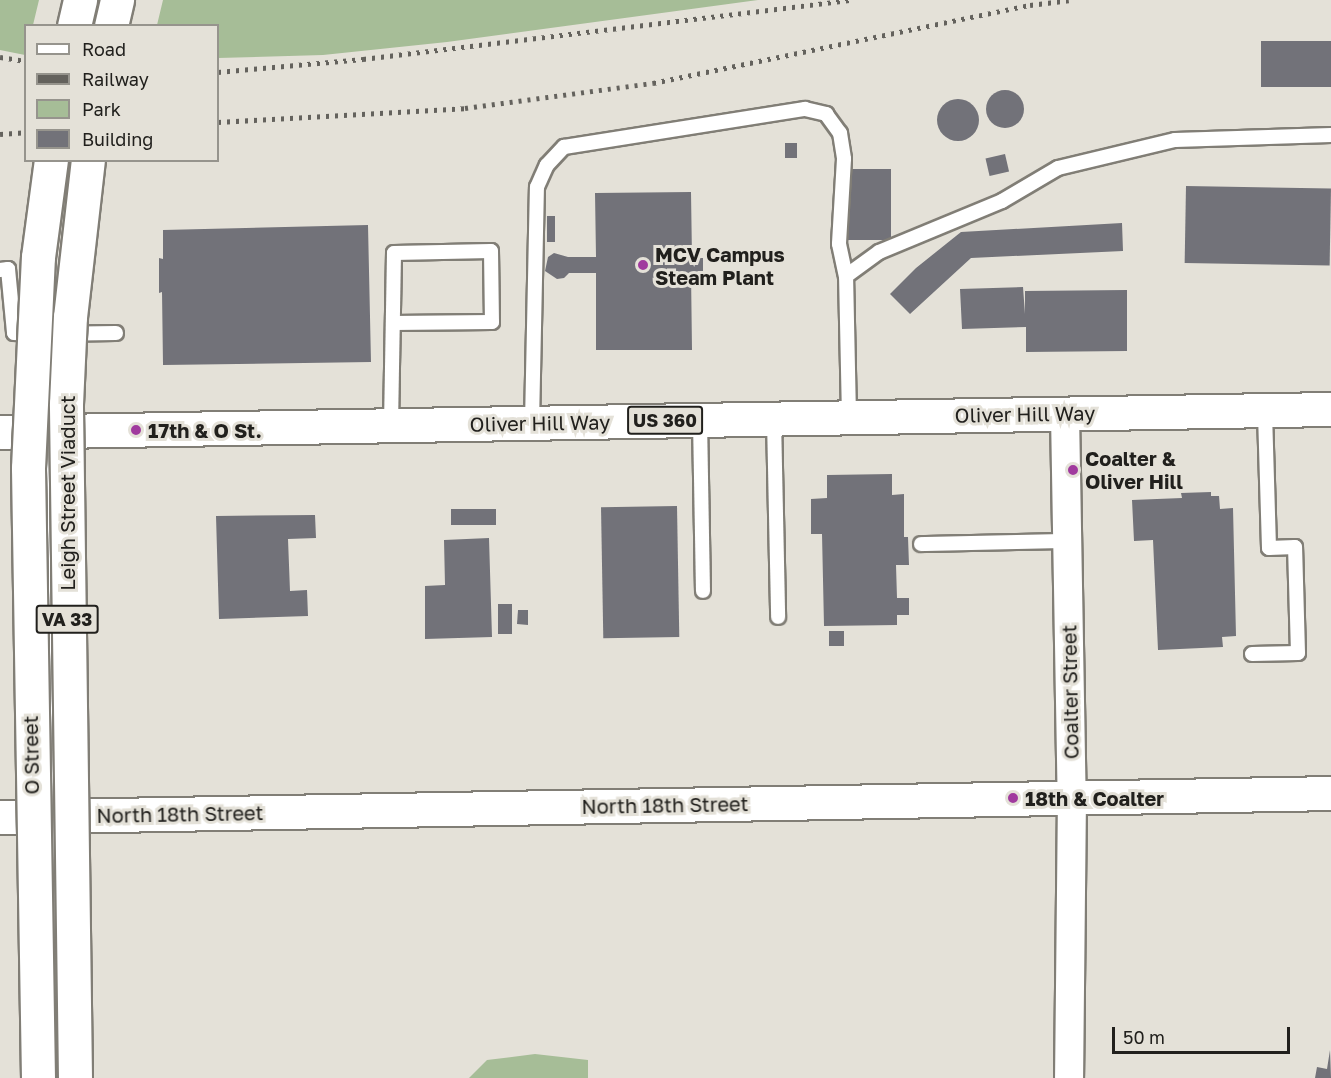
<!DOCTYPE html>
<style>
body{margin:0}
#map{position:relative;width:1331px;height:1078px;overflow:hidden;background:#e4e1d8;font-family:"Golos Text",sans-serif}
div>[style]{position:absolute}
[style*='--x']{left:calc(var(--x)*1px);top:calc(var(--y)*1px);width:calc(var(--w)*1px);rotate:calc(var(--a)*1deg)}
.green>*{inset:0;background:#a6bd97}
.building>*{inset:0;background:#727279;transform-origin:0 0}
.round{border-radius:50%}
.roads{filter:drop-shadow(2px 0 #817e76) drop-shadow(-2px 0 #817e76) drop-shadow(0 2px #817e76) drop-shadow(0 -2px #817e76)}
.service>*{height:14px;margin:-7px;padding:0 7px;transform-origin:7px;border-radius:7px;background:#fff}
.minor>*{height:28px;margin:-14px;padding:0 14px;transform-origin:14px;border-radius:14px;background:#fff}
.primary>*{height:33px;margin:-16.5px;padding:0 16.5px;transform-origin:16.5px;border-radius:16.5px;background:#fff}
.rail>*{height:4.5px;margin-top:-2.25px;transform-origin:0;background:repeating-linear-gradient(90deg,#64625d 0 3px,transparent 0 9px)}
.bridges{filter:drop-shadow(2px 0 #817e76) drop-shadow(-2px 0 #817e76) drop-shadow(0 2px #817e76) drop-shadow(0 -2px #817e76)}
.primary-bridge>*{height:33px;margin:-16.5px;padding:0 16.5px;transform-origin:16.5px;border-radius:16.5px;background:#fff}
.dots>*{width:16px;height:16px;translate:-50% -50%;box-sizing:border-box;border:3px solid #e4e1d8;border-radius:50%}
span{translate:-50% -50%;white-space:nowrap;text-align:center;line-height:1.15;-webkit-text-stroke:6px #e4e1d8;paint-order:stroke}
.shield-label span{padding:2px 4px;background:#e4e1d8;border:2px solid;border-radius:4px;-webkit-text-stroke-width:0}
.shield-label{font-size:18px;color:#21201d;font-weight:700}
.poi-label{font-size:20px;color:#21201d;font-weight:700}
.left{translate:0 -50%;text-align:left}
.street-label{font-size:20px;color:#21201d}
.legend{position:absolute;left:24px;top:24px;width:195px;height:138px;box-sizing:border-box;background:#e4e1d8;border:2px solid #96948d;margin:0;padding:8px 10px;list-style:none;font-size:18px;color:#21201d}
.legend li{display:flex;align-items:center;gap:12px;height:30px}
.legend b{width:30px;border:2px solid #96948d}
.scale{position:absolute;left:1112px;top:1027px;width:178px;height:27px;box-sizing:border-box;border:3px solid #21201d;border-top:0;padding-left:8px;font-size:18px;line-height:21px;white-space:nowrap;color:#21201d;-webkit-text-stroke:4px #e4e1d8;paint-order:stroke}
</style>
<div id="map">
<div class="green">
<i style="clip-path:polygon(0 0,39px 0,33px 25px,26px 26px,25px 55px,0 50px)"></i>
<i style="clip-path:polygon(163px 0,758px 0,447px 42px,323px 55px,218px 58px,218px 26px,157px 25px)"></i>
<i style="clip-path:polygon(535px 1054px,588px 1060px,588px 1078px,469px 1078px,487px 1060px)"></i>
</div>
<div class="building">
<i style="left:1331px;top:41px;width:46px;height:70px;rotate:90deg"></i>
<i class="round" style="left:986px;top:90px;width:38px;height:38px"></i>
<i class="round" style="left:937px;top:99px;width:42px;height:42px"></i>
<i style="left:785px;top:143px;width:12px;height:15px"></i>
<i style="left:1005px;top:154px;width:18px;height:20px;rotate:77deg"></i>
<i style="left:846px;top:169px;width:45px;height:71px"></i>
<i style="left:1186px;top:186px;width:145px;height:77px;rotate:1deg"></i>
<i style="clip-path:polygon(691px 192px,692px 258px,703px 258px,703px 272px,691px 272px,692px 350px,596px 350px,596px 273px,569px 273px,564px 278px,557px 279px,545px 271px,548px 257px,554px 253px,568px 257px,596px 257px,595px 193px)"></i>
<i style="left:547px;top:216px;width:8px;height:26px"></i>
<i style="clip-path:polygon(1122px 223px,1123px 251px,971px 258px,910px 314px,890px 294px,916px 268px,961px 232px)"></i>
<i style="clip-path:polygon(368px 225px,371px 362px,163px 365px,162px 292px,159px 293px,159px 258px,163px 259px,163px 230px)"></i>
<i style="clip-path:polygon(1023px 287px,1025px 314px,1025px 291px,1127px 290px,1127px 351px,1026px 352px,1026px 327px,962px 329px,960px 289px)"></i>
<i style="clip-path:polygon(892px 474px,892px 495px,904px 494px,904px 537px,908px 537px,909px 565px,896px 565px,897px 598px,909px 598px,909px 615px,897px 615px,897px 625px,824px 626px,822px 534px,811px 534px,811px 499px,827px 498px,827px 475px)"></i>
<i style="clip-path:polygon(1211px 492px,1211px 496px,1219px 496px,1220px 509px,1233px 508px,1236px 636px,1222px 637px,1223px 647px,1158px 650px,1153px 540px,1134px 541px,1132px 500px,1182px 498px,1181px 493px)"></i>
<i style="left:677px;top:506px;width:131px;height:76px;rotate:89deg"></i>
<i style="left:496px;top:509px;width:16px;height:45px;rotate:90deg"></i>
<i style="clip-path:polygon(315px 515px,316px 538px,288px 539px,290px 591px,307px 590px,308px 616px,219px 619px,216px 516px)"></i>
<i style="clip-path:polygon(489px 538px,492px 637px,425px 639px,425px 586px,445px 585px,444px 540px)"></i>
<i style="left:498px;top:604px;width:14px;height:30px"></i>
<i style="clip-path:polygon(518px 610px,528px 610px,528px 625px,517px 624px)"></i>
<i style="left:829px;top:631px;width:15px;height:15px"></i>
<i style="clip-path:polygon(1330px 1050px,1331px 1078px,1315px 1078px,1317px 1067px,1327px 1069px)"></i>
</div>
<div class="roads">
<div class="service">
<i style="--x:0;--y:270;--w:8;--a:-7"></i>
<i style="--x:8;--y:269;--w:64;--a:84.6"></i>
<i style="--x:14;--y:333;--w:21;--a:3"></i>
<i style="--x:46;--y:334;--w:70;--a:-0.8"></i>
<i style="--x:849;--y:417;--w:141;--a:-91.2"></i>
<i style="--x:846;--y:276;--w:41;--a:-36"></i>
<i style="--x:879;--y:252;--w:133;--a:-22.5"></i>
<i style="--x:1002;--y:201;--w:65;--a:-30.5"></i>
<i style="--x:1058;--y:168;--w:120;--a:-13.5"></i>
<i style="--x:1175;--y:140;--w:156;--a:-1.8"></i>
<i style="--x:774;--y:419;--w:198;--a:88.8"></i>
<i style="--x:700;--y:420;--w:171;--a:89"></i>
<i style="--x:532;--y:423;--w:236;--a:-88.8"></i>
<i style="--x:537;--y:187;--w:24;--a:-66"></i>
<i style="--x:547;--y:165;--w:25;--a:-47"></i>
<i style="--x:564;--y:147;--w:244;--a:-9"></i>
<i style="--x:805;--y:109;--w:22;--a:13"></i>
<i style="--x:826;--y:114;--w:24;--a:54"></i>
<i style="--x:840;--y:133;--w:26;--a:81"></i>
<i style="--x:844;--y:159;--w:85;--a:93.4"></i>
<i style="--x:839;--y:244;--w:33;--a:78"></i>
<i style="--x:391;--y:425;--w:172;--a:-89"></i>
<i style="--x:394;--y:253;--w:97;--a:-1.2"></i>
<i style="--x:491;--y:251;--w:71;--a:89.2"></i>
<i style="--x:492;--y:322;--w:99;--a:179.4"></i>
<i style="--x:46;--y:429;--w:649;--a:89.21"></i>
<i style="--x:921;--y:544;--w:146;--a:-1.2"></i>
<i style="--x:1252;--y:654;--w:46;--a:-1.2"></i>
<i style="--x:1298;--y:653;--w:106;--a:-91.6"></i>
<i style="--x:1295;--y:547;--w:26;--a:178"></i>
<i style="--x:1269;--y:548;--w:138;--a:-91.7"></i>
</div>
<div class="minor">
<i style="--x:1065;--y:414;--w:383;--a:89"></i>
<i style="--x:1072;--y:797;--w:281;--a:90.6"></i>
</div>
<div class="primary">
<i style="--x:74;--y:26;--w:27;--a:-77"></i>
<i style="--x:111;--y:26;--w:27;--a:-77"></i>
<i style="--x:0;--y:432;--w:1331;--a:-0.99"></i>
<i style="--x:0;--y:817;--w:1331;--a:-1.03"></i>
</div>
</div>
<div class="rail">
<i style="--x:0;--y:57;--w:26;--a:9"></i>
<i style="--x:218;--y:72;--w:146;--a:-5.1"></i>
<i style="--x:363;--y:59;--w:492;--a:-6.9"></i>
<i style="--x:218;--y:122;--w:247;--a:-3.2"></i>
<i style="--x:465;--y:108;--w:190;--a:-7.6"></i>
<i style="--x:653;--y:83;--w:385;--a:-11.7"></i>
<i style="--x:1030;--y:5;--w:39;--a:-7"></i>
<i style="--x:0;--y:134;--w:26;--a:-4"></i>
</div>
<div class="bridges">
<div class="primary-bridge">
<i style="--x:38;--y:1078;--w:610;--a:-90.94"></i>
<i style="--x:28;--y:468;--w:211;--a:-87.3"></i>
<i style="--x:38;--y:257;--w:98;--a:-82.4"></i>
<i style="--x:75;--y:1078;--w:674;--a:-90.77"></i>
<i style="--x:66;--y:404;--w:87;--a:-87.4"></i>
<i style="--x:70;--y:317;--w:158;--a:-83.5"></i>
</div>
</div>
<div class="dots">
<i style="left:643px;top:265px;background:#a03a9e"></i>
<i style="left:136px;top:430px;background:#a03a9e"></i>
<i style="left:1073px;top:470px;background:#a03a9e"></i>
<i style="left:1013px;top:798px;background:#a03a9e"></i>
</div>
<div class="shield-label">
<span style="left:665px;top:420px">US 360</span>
<span style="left:67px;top:619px">VA 33</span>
</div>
<div class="poi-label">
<span class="left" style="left:655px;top:266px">MCV Campus<br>Steam Plant</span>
<span class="left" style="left:148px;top:430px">17th &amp; O St.</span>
<span class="left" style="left:1085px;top:470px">Coalter &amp;<br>Oliver Hill</span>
<span class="left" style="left:1025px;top:798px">18th &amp; Coalter</span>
</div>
<div class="street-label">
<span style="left:1025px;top:414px;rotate:-1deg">Oliver Hill Way</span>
<span style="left:540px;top:423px;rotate:-1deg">Oliver Hill Way</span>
<span style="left:67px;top:493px;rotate:-90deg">Leigh Street Viaduct</span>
<span style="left:1070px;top:692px;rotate:-91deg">Coalter Street</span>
<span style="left:31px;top:755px;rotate:-91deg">O Street</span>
<span style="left:665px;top:805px;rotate:-1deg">North 18th Street</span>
<span style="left:180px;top:814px;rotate:-1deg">North 18th Street</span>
</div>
<ul class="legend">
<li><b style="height:8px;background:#fff"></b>Road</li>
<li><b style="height:8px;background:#64625d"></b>Railway</li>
<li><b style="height:16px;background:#a6bd97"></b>Park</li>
<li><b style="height:16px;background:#727279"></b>Building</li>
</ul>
<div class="scale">50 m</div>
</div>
